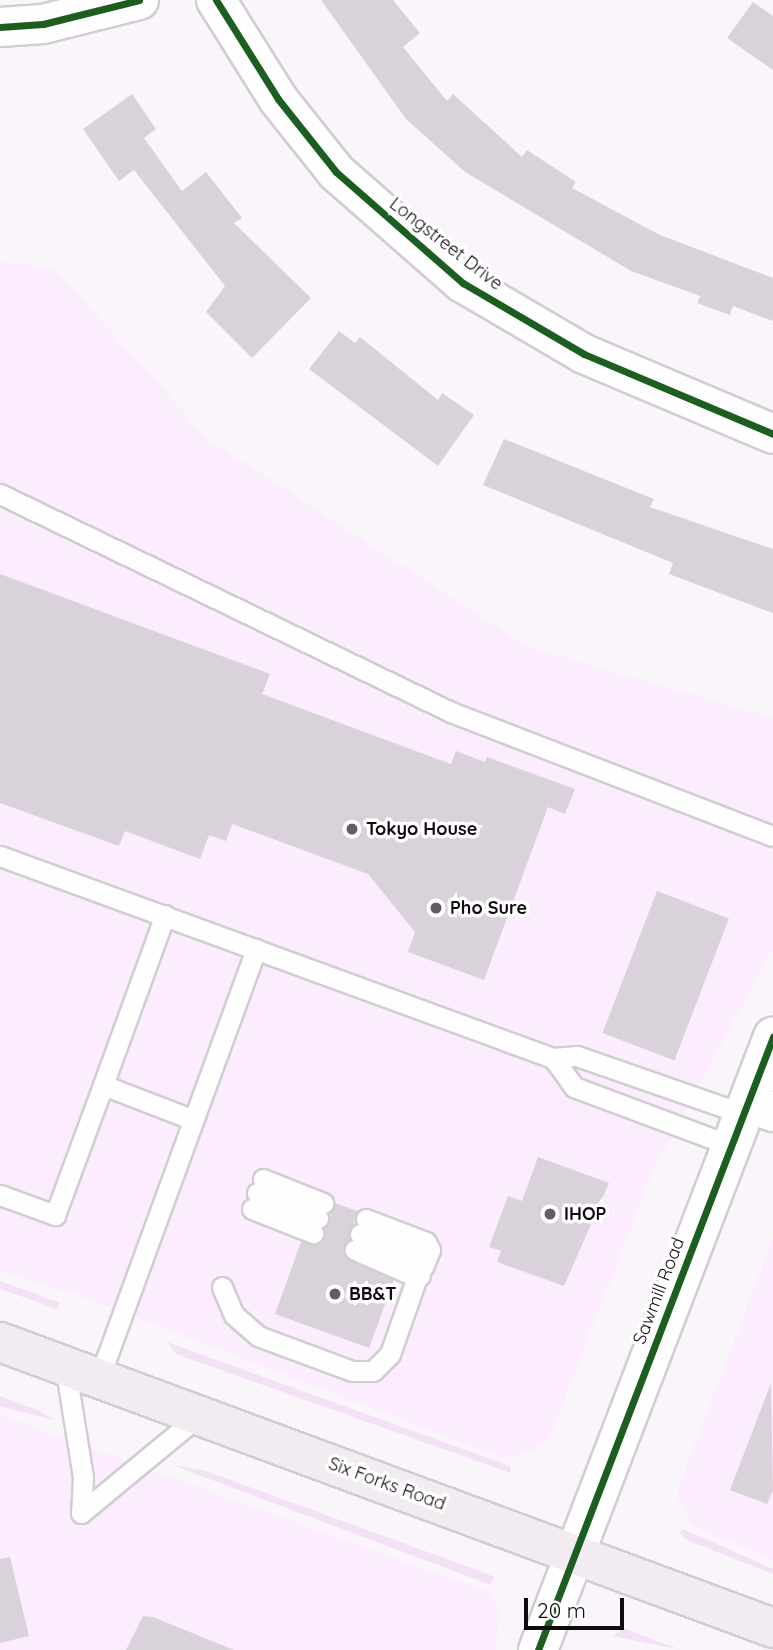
<!DOCTYPE html>
<style>
body{margin:0}
#map{position:relative;width:773px;height:1650px;overflow:hidden;background:#faf5fb;font-family:Quicksand,sans-serif}
div>[style]{position:absolute}
[style*='--x']{left:calc(var(--x)*1px);top:calc(var(--y)*1px);width:calc(var(--w)*1px);rotate:calc(var(--a)*1deg)}
.built>*{inset:0;background:#fbedfd}
.green>*{inset:0;background:#f3e1f5;transform-origin:0 0}
.building>*{inset:0;background:#dad2db;transform-origin:0 0}
.roads{filter:drop-shadow(2px 0 #d2cdd3) drop-shadow(-2px 0 #d2cdd3) drop-shadow(0 2px #d2cdd3) drop-shadow(0 -2px #d2cdd3)}
.service>*{height:19px;margin:-9.5px;padding:0 9.5px;transform-origin:9.5px;border-radius:9.5px;background:#fefefe}
.minor>*{height:38px;margin:-19px;padding:0 19px;transform-origin:19px;border-radius:19px;background:#fefefe}
.tertiary>*{height:38px;margin:-19px;padding:0 19px;transform-origin:19px;border-radius:19px;background:#fefefe}
.primary>*{height:38px;margin:-19px;padding:0 19px;transform-origin:19px;border-radius:19px;background:#f2ecf2}
.cycleway>*{height:7px;margin:-3.5px;padding:0 3.5px;transform-origin:3.5px;border-radius:3.5px;background:#1b5e20}
.dots>*{width:19px;height:19px;translate:-50% -50%;box-sizing:border-box;border:4px solid #fff;border-radius:50%}
span{translate:-50% -50%;white-space:nowrap;text-align:center;line-height:1.15;-webkit-text-stroke:7px #fff;paint-order:stroke}
.street-label{font-size:18px;color:#0f0b10}
.poi-label{font-size:18px;color:#0f0b10;font-weight:700}
.left{translate:0 -50%;text-align:left}
.scale{position:absolute;left:524px;top:1598px;width:100px;height:32px;box-sizing:border-box;border:4px solid #0f0b10;border-top:0;padding-left:9px;font-size:21px;line-height:24px;white-space:nowrap;color:#0f0b10;-webkit-text-stroke:5px #fff;paint-order:stroke}
</style>
<div id="map">
<div class="built">
<i style="clip-path:polygon(0 262px,53px 267px,208px 439px,526px 646px,773px 718px,773px 949px,653px 1171px,549px 1440px,526px 1454px,502px 1458px,75px 1294px,0 1272px)"></i>
<i style="clip-path:polygon(773px 1238px,773px 1560px,695px 1527px,679px 1503px,678px 1488px)"></i>
<i style="clip-path:polygon(0 1415px,488px 1592px,501px 1611px,495px 1650px,0 1650px)"></i>
</div>
<div class="green">
<i style="left:0;top:1281px;width:63px;height:7px;rotate:20deg"></i>
<i style="clip-path:polygon(167px 1342px,510px 1466px,511px 1473px,176px 1354px)"></i>
<i style="clip-path:polygon(0 1396px,40px 1411px,53px 1420px,0 1406px)"></i>
<i style="clip-path:polygon(172px 1465px,203px 1470px,485px 1573px,494px 1577px,491px 1585px)"></i>
<i style="clip-path:polygon(683px 1529px,773px 1569px,773px 1574px,689px 1541px,679px 1533px)"></i>
<i style="clip-path:polygon(623px 1628px,681px 1650px,613px 1636px)"></i>
</div>
<div class="building">
<i style="clip-path:polygon(321px 0,393px 0,420px 33px,403px 47px,447px 101px,453px 94px,522px 157px,527px 150px,576px 182px,572px 188px,660px 235px,773px 278px,773px 321px,733px 306px,730px 315px,697px 303px,700px 296px,631px 271px,465px 172px,406px 119px)"></i>
<i style="clip-path:polygon(753px 2px,773px 16px,773px 70px,727px 38px)"></i>
<i style="clip-path:polygon(132px 94px,156px 129px,144px 138px,182px 191px,206px 172px,242px 218px,234px 223px,311px 298px,252px 358px,206px 312px,225px 286px,134px 170px,119px 181px,83px 129px)"></i>
<i style="clip-path:polygon(339px 331px,355px 343px,360px 337px,438px 400px,442px 393px,474px 415px,438px 466px,309px 369px)"></i>
<i style="clip-path:polygon(504px 439px,654px 499px,650px 507px,773px 549px,773px 613px,669px 574px,673px 563px,483px 485px)"></i>
<i style="clip-path:polygon(0 574px,270px 674px,262px 694px,451px 764px,456px 751px,485px 762px,487px 757px,575px 789px,565px 814px,548px 807px,484px 980px,408px 952px,415px 932px,368px 874px,232px 824px,226px 841px,209px 835px,200px 859px,125px 831px,119px 846px,0 803px)"></i>
<i style="left:657px;top:891px;width:77px;height:152px;rotate:21deg"></i>
<i style="clip-path:polygon(538px 1157px,609px 1183px,564px 1286px,497px 1262px,501px 1251px,489px 1247px,508px 1196px,522px 1201px)"></i>
<i style="clip-path:polygon(335px 1203px,357px 1211px,346px 1258px,394px 1280px,369px 1348px,275px 1314px,301px 1242px,321px 1242px)"></i>
<i style="clip-path:polygon(771px 1383px,773px 1491px,767px 1504px,730px 1490px)"></i>
<i style="clip-path:polygon(10px 1557px,29px 1636px,0 1643px,0 1559px)"></i>
<i style="clip-path:polygon(143px 1616px,153px 1617px,234px 1650px,126px 1650px)"></i>
</div>
<div class="roads">
<div class="service">
<i style="--x:0;--y:494;--w:501;--a:25.8"></i>
<i style="--x:451;--y:712;--w:345;--a:21.1"></i>
<i style="--x:0;--y:856;--w:589;--a:20.07"></i>
<i style="--x:553;--y:1058;--w:24;--a:-5"></i>
<i style="--x:577;--y:1056;--w:177;--a:19.2"></i>
<i style="--x:553;--y:1058;--w:36;--a:54"></i>
<i style="--x:574;--y:1087;--w:169;--a:20.5"></i>
<i style="--x:103;--y:1085;--w:181;--a:-70"></i>
<i style="--x:263;--y:1179;--w:65;--a:21.8"></i>
<i style="--x:257;--y:1193;--w:66;--a:22.3"></i>
<i style="--x:0;--y:1195;--w:59;--a:20"></i>
<i style="--x:55;--y:1215;--w:139;--a:-69.7"></i>
<i style="--x:103;--y:1085;--w:97;--a:21"></i>
<i style="--x:252;--y:1209;--w:66;--a:21.5"></i>
<i style="--x:366;--y:1219;--w:64;--a:21"></i>
<i style="--x:426;--y:1242;--w:9;--a:63"></i>
<i style="--x:430;--y:1250;--w:18;--a:112"></i>
<i style="--x:360;--y:1234;--w:61;--a:22"></i>
<i style="--x:417;--y:1257;--w:19;--a:81"></i>
<i style="--x:222;--y:1287;--w:30;--a:67"></i>
<i style="--x:234;--y:1315;--w:32;--a:41"></i>
<i style="--x:258;--y:1336;--w:100;--a:20.4"></i>
<i style="--x:352;--y:1371;--w:21;--a:0"></i>
<i style="--x:373;--y:1371;--w:24;--a:-45"></i>
<i style="--x:390;--y:1354;--w:82;--a:-70.7"></i>
<i style="--x:417;--y:1277;--w:68;--a:-156.5"></i>
<i style="--x:65;--y:1365;--w:114;--a:80.9"></i>
<i style="--x:83;--y:1478;--w:35;--a:93"></i>
<i style="--x:81;--y:1513;--w:154;--a:-39.5"></i>
<i style="--x:99;--y:1378;--w:457;--a:-69.9"></i>
</div>
<div class="minor">
<i style="--x:0;--y:27;--w:43;--a:-4"></i>
<i style="--x:43;--y:24;--w:99;--a:-14"></i>
<i style="--x:748;--y:1103;--w:27;--a:20"></i>
</div>
<div class="tertiary">
<i style="--x:216;--y:0;--w:117;--a:57.9"></i>
<i style="--x:278;--y:99;--w:93;--a:51.5"></i>
<i style="--x:336;--y:172;--w:169;--a:41.2"></i>
<i style="--x:463;--y:283;--w:140;--a:30.4"></i>
<i style="--x:584;--y:354;--w:205;--a:22.9"></i>
<i style="--x:538;--y:1650;--w:657;--a:-69.03"></i>
</div>
<div class="primary">
<i style="--x:0;--y:1342;--w:824;--a:20.3"></i>
</div>
</div>
<div class="cycleway">
<i style="--x:216;--y:0;--w:117;--a:57.9"></i>
<i style="--x:278;--y:99;--w:93;--a:51.5"></i>
<i style="--x:336;--y:172;--w:169;--a:41.2"></i>
<i style="--x:463;--y:283;--w:140;--a:30.4"></i>
<i style="--x:584;--y:354;--w:205;--a:22.9"></i>
<i style="--x:0;--y:27;--w:43;--a:-4"></i>
<i style="--x:43;--y:24;--w:99;--a:-14"></i>
<i style="--x:538;--y:1650;--w:657;--a:-69.03"></i>
</div>
<div class="dots">
<i style="left:352px;top:829px;background:#615d62"></i>
<i style="left:436px;top:908px;background:#615d62"></i>
<i style="left:550px;top:1214px;background:#615d62"></i>
<i style="left:335px;top:1294px;background:#615d62"></i>
</div>
<div class="street-label">
<span style="left:446px;top:244px;rotate:38deg">Longstreet Drive</span>
<span style="left:659px;top:1291px;rotate:-69deg">Sawmill Road</span>
<span style="left:387px;top:1484px;rotate:20deg">Six Forks Road</span>
</div>
<div class="poi-label">
<span class="left" style="left:366px;top:829px">Tokyo House</span>
<span class="left" style="left:450px;top:908px">Pho Sure</span>
<span class="left" style="left:564px;top:1214px">IHOP</span>
<span class="left" style="left:349px;top:1294px">BB&amp;T</span>
</div>
<div class="scale">20 m</div>
</div>
